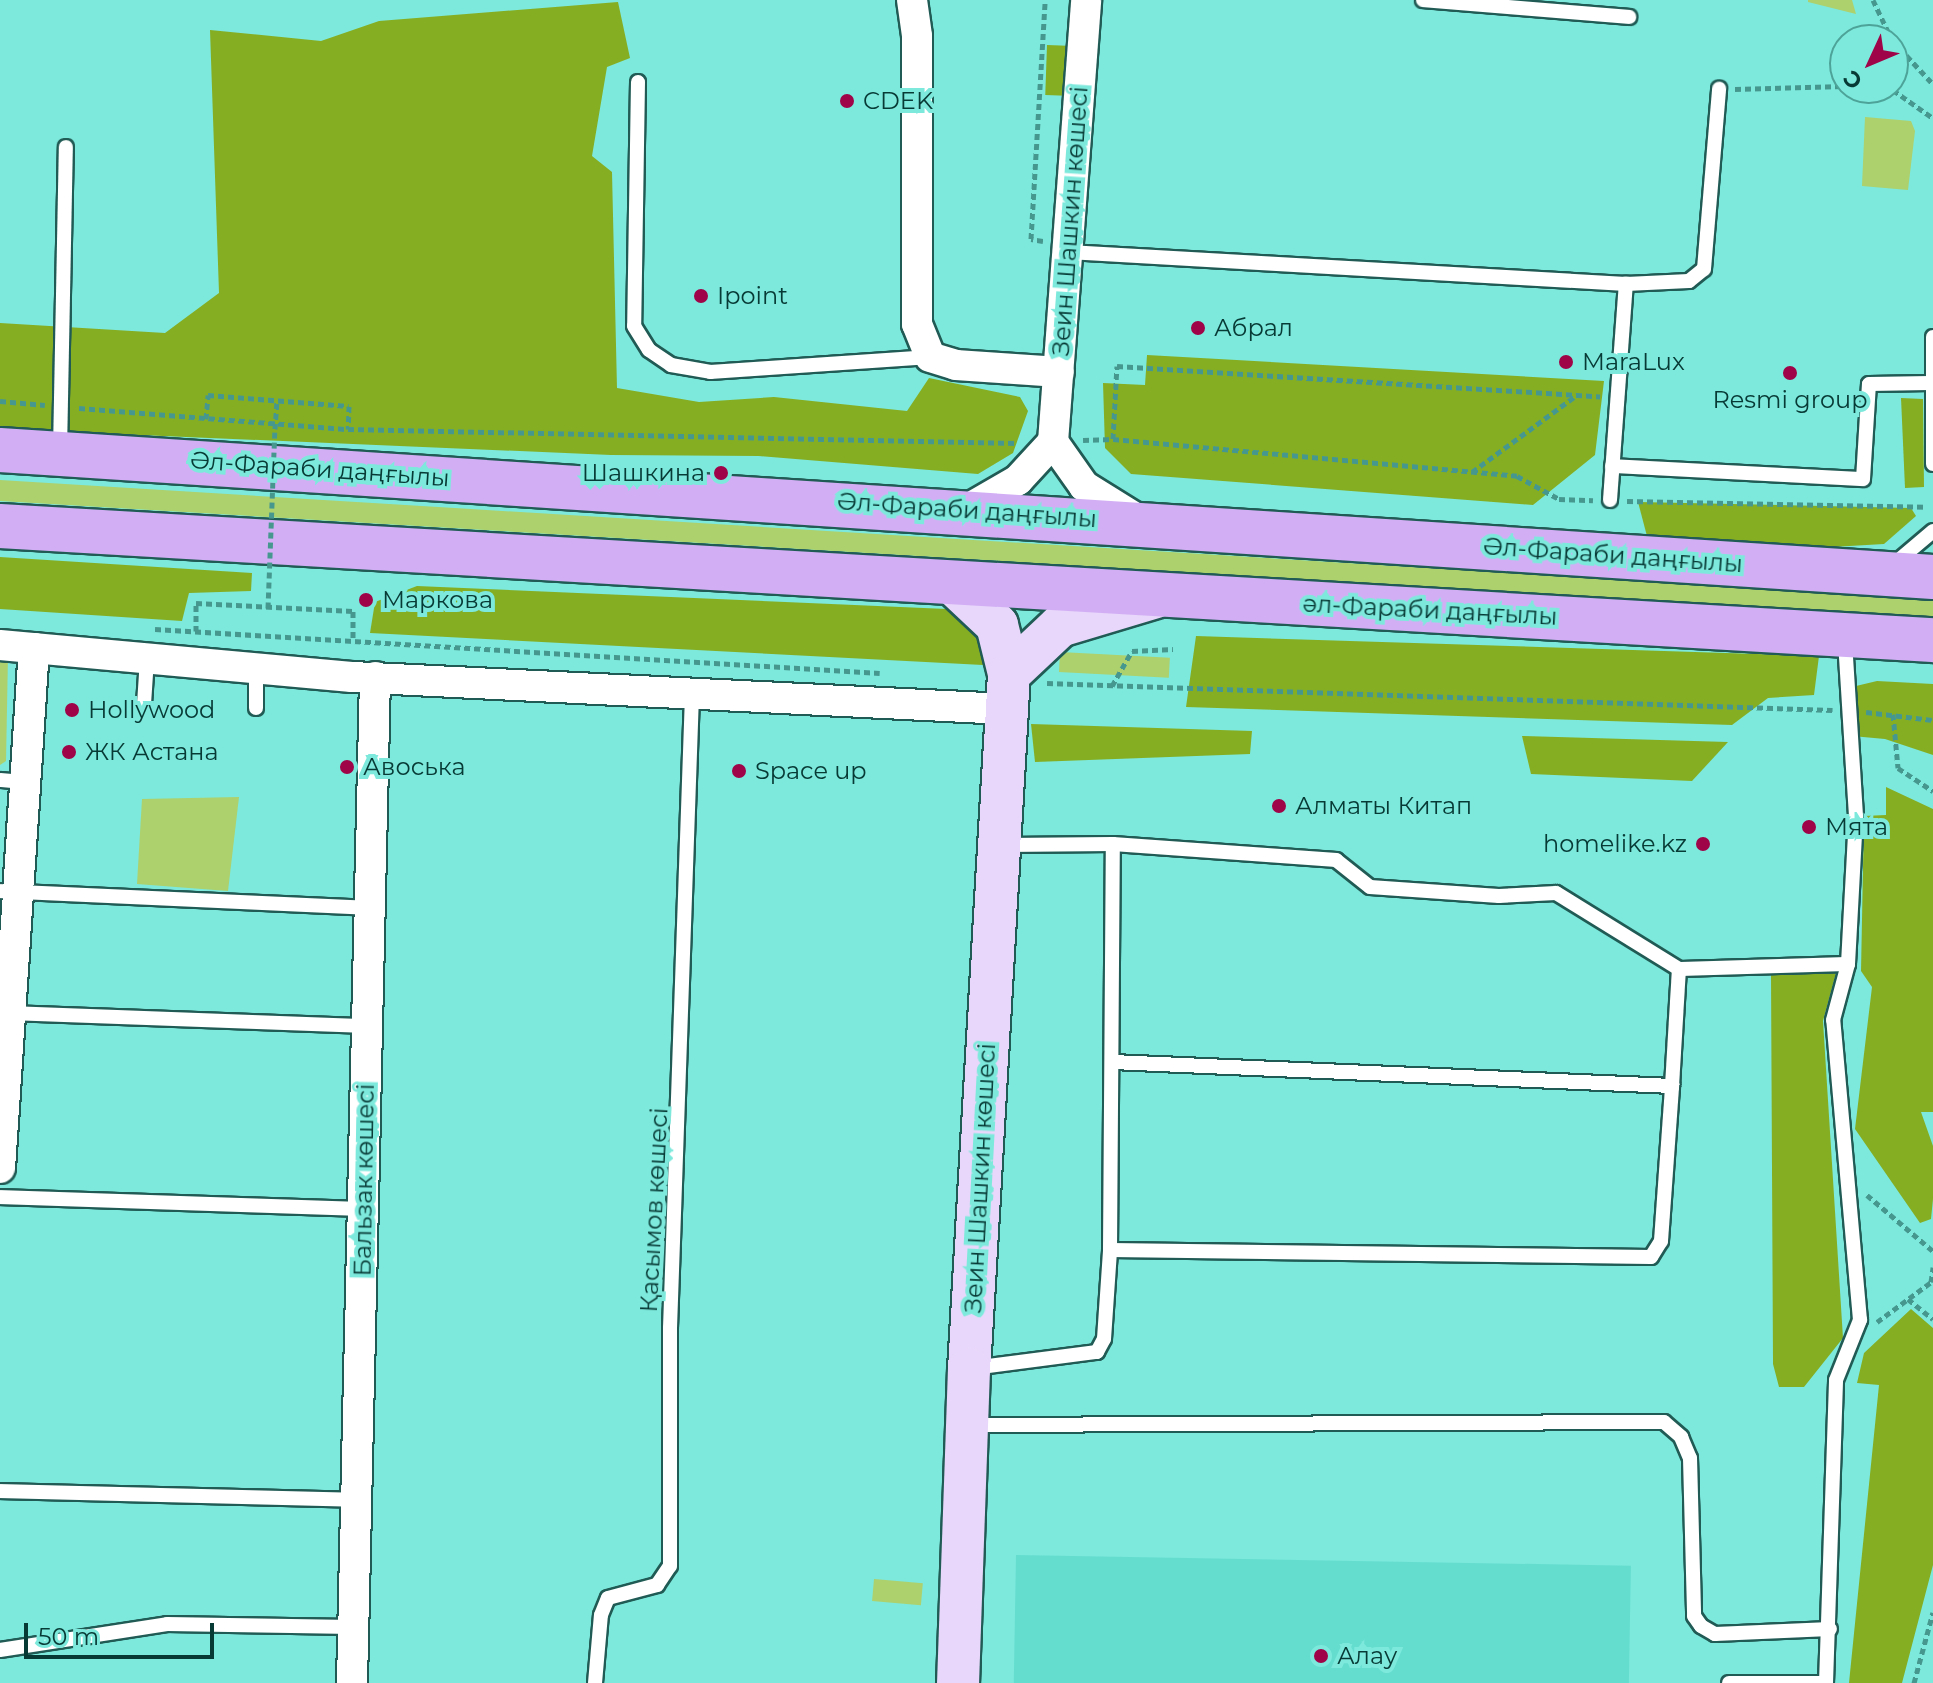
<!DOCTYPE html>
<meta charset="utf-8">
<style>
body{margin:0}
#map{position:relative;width:1933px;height:1683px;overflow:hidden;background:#7de9dc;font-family:Montserrat,sans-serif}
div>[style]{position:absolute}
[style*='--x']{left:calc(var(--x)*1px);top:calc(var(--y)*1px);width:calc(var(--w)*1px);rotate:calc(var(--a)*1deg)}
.built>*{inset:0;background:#64ddcf;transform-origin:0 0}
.green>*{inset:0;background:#add16c;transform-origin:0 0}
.forest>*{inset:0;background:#86ae22;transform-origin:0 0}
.path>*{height:5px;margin-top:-2.5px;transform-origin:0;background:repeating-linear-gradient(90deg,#46988f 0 6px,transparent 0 10px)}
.roads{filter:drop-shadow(2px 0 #215b55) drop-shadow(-2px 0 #215b55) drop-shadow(0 2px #215b55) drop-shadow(0 -2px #215b55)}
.lane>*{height:14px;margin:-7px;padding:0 7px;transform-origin:7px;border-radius:7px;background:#fff}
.street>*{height:30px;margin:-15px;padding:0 15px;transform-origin:15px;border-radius:15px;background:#fff}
.secondary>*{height:42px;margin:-21px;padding:0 21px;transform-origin:21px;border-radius:21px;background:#e8d7fa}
.primary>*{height:44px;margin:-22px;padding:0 22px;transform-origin:22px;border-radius:22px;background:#d2aff5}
.path-bridge>*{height:5px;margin-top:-2.5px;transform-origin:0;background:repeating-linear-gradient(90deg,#46988f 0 6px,transparent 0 10px)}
.dots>*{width:22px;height:22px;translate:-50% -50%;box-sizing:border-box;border:4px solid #7de9dc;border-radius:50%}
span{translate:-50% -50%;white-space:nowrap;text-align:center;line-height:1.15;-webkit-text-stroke:8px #7de9dc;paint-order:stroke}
.poi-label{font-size:24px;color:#073935}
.left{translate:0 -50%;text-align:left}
.right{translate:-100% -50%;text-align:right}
.street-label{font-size:24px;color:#073935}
.north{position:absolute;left:1829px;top:24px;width:80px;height:80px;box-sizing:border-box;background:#7de9dc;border:2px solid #4ea399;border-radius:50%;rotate:226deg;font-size:22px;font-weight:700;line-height:32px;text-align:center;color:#073935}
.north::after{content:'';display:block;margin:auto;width:28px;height:36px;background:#9f0448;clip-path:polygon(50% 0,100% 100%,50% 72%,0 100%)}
.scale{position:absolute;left:24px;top:1623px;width:190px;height:36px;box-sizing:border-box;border:4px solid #073935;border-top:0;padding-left:10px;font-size:24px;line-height:28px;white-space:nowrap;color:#073935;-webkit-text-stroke:6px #7de9dc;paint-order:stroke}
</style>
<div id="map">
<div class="built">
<i style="left:1016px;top:1555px;width:615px;height:128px;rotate:1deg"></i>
</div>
<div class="green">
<i style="clip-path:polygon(1852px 0,1856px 14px,1808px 2px,1808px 0)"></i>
<i style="clip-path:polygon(1865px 117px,1911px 121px,1915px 131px,1908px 190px,1862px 186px)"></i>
<i style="clip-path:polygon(0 480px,1933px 599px,1933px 617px,0 501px)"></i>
<i style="left:1060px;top:652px;width:110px;height:20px;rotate:3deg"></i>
<i style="clip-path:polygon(0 654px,8px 655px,6px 761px,0 765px)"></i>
<i style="clip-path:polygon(239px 797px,228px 891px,137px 884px,142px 799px)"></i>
<i style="left:874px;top:1579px;width:49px;height:22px;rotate:5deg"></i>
</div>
<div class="forest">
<i style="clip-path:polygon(618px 2px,630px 58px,607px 67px,592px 156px,612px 172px,617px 388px,699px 402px,774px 397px,907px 411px,929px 378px,1020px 397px,1028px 411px,1013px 453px,978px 474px,759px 456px,611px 455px,0 429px,0 323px,165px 333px,219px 293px,210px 30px,321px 41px,379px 21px)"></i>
<i style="left:1047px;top:45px;width:27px;height:50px;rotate:2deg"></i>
<i style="clip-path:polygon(1147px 355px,1604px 381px,1595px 455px,1533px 505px,1131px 474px,1105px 448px,1103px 383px,1145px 385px)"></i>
<i style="clip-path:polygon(1901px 398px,1923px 399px,1924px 487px,1905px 488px)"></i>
<i style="clip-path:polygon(1638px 502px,1911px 508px,1916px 516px,1884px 544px,1815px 548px,1648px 540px)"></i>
<i style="clip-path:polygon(0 557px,252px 573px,251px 591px,189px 593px,182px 621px,0 609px)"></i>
<i style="clip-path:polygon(417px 586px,970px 610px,996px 656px,983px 665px,370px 633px,375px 602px)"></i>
<i style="clip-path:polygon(1196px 636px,1819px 656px,1814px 695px,1768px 698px,1732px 725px,1186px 707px)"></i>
<i style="clip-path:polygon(1877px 681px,1933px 684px,1933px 755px,1885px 739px,1852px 736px,1856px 686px)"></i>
<i style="clip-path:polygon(1031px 724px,1252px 731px,1250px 754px,1035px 762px)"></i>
<i style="clip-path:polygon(1522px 736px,1728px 742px,1692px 781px,1531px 774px)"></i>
<i style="clip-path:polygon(1886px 787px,1933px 809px,1933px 1112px,1921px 1112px,1933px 1146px,1933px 1199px,1931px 1219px,1920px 1223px,1855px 1129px,1872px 987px,1861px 971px,1864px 816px,1886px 815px)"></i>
<i style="clip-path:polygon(1836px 973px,1823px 1021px,1843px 1338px,1804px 1387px,1779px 1387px,1773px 1364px,1771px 975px)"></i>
<i style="clip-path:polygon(1911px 1309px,1933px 1328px,1933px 1565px,1902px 1683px,1849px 1683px,1879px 1385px,1857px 1383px,1864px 1353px)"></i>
</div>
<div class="path">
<i style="--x:1873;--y:0;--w:44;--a:64.6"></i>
<i style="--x:1893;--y:41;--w:59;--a:47.1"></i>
<i style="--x:1869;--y:88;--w:24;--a:5"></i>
<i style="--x:1893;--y:90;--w:49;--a:35"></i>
<i style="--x:1735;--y:89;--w:110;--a:-1.6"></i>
<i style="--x:1043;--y:241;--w:12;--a:-171"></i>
<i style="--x:1031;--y:239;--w:239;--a:-86.6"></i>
<i style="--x:0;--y:401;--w:45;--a:5.1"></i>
<i style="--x:79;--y:408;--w:270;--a:4.5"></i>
<i style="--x:348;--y:429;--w:668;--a:1.2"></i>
<i style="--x:206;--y:419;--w:24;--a:-85"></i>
<i style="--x:208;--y:395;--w:141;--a:4.5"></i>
<i style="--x:349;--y:406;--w:23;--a:92"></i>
<i style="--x:275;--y:429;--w:28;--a:-86"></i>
<i style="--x:1113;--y:439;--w:73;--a:-86.9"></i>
<i style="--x:1117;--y:366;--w:484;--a:3.6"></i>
<i style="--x:1083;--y:440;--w:30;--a:-2"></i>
<i style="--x:1113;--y:439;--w:406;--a:5.2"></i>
<i style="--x:1517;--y:476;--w:48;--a:28.7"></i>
<i style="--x:1559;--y:499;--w:34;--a:2"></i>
<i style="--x:1472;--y:472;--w:130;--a:-36.3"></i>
<i style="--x:1627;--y:501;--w:299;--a:1.1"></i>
<i style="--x:155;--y:629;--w:726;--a:3.47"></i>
<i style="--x:196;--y:631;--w:28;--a:-90"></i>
<i style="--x:196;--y:603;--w:157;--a:2.9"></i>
<i style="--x:353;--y:611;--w:30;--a:90"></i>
<i style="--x:1047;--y:683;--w:786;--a:1.97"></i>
<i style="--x:1112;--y:686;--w:40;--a:-60.3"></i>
<i style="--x:1132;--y:651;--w:41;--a:-2.8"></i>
<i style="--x:1866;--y:712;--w:67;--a:6.8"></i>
<i style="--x:1893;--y:714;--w:54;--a:84.7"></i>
<i style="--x:1898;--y:768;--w:42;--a:33.3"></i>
<i style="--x:1867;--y:1195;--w:87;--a:40.3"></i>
<i style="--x:1908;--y:1299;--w:32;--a:39"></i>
<i style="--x:1877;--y:1322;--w:67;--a:-36.5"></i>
<i style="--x:1931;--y:1282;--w:15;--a:-82"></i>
<i style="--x:1914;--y:1683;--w:73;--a:-75"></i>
</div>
<div class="roads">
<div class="lane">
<i style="--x:1423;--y:0;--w:207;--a:4.7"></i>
<i style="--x:638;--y:82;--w:244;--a:90.9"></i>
<i style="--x:634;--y:326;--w:28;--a:58"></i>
<i style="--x:649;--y:350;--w:27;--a:34"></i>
<i style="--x:671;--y:365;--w:40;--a:10"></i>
<i style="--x:710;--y:372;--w:221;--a:-3.9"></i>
<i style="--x:1068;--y:252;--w:559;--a:3.28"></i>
<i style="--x:1626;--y:284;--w:63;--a:-2.7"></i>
<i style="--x:1689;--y:281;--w:19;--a:-39"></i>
<i style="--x:1704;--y:269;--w:181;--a:-85.2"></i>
<i style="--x:1933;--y:337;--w:127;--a:90"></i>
<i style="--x:60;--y:451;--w:304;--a:-88.9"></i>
<i style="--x:1612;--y:466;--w:251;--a:3"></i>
<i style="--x:1863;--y:479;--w:95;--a:-86.4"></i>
<i style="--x:1869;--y:384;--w:61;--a:-0.9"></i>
<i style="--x:1610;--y:500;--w:217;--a:-85.8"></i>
<i style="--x:1894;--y:564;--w:51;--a:-40.2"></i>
<i style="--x:256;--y:669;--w:39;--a:90"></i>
<i style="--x:144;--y:704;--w:45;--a:-86.2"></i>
<i style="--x:0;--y:780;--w:25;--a:5"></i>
<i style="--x:1005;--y:845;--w:108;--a:-0.5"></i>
<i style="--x:1113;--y:844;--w:224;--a:4.1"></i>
<i style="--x:1336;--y:860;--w:43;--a:38.5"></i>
<i style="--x:1370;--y:887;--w:129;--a:4"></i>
<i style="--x:1499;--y:896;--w:57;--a:-3"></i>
<i style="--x:1556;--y:893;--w:145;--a:31.7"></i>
<i style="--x:1679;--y:969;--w:169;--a:-1.7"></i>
<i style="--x:0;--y:891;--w:371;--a:2.6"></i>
<i style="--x:9;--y:1013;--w:358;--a:2.1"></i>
<i style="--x:1112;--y:1062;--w:561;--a:2.45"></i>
<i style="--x:1672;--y:1086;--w:117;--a:-86.6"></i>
<i style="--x:0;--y:1197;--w:363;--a:1.9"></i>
<i style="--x:1110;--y:1250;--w:541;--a:0.74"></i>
<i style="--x:1651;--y:1257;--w:19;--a:-58"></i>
<i style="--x:1661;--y:1241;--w:155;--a:-85.9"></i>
<i style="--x:973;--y:1368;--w:125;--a:-7.4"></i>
<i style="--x:1097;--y:1352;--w:15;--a:-62"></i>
<i style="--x:1104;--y:1339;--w:89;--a:-86.1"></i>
<i style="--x:1110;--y:1250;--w:406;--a:-89.6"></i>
<i style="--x:971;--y:1425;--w:693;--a:-0.25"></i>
<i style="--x:1664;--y:1422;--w:23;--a:41"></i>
<i style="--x:1681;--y:1437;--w:23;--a:67"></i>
<i style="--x:1690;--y:1458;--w:158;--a:88.5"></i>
<i style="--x:1694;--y:1616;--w:12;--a:55"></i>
<i style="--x:1701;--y:1626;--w:16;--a:30"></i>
<i style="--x:1715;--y:1634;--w:115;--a:-2.5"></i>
<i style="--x:0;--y:1491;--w:357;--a:1.4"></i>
<i style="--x:0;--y:1650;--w:169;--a:-8.8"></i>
<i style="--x:167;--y:1624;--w:186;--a:0.9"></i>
<i style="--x:595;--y:1683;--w:68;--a:-85"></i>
<i style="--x:601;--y:1615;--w:18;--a:-68"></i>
<i style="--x:608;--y:1598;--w:51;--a:-14.9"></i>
<i style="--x:657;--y:1585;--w:23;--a:-56"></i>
<i style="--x:670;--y:1566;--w:238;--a:-90"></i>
<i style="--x:670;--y:1328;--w:632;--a:-88.01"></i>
<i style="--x:1729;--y:1683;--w:97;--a:0"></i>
<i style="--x:1826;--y:1683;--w:303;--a:-88.1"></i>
<i style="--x:1836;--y:1380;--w:65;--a:-68.2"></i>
<i style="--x:1860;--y:1320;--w:301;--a:-95.1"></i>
<i style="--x:1833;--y:1020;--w:58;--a:-75"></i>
<i style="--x:1848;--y:964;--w:148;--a:-86.9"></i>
<i style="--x:1856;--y:816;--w:177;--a:-93.6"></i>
</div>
<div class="street">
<i style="--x:912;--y:0;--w:36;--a:82"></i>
<i style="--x:917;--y:36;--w:288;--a:90"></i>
<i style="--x:917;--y:324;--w:35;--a:68"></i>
<i style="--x:930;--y:357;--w:27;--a:17"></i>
<i style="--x:956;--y:365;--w:103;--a:3.9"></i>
<i style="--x:1053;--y:442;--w:54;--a:54.8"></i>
<i style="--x:1084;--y:486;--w:62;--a:31.9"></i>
<i style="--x:966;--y:510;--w:60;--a:-30"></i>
<i style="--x:1018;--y:480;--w:52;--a:-47.4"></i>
<i style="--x:1053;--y:442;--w:443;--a:-85.7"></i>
<i style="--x:0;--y:645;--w:353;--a:5.2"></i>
<i style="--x:352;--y:677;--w:656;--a:2.8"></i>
<i style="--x:0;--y:1168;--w:521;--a:-86.26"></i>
<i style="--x:352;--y:1683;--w:1006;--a:-88.69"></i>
</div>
<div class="secondary">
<i style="--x:951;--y:582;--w:63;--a:43.1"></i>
<i style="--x:997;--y:625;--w:50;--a:76.2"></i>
<i style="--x:1009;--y:674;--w:696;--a:93.29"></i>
<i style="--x:969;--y:1369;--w:314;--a:92"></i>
<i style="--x:1009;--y:674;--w:70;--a:-43.3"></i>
<i style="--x:1060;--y:626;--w:100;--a:-16.8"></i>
</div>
<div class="primary">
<i style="--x:0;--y:450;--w:1937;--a:3.76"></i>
<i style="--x:0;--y:526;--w:1936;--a:3.38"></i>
</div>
</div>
<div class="path-bridge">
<i style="--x:268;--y:608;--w:179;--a:-87.8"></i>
</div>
<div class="dots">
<i style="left:847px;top:101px;background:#9f0448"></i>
<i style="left:701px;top:296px;background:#9f0448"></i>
<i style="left:1198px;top:328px;background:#9f0448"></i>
<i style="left:1566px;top:362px;background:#9f0448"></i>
<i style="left:1790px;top:373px;background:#9f0448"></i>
<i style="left:721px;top:473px;background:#9f0448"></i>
<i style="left:366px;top:600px;background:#9f0448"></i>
<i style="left:72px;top:710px;background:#9f0448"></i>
<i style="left:69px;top:752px;background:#9f0448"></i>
<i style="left:347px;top:767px;background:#9f0448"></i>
<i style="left:739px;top:771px;background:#9f0448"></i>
<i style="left:1279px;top:806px;background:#9f0448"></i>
<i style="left:1809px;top:827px;background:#9f0448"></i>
<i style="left:1703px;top:844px;background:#9f0448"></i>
<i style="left:1321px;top:1656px;background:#9f0448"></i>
</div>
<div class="poi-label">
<span class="left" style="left:863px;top:101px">CDEK</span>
<span class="left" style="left:717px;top:296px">Ipoint</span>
<span class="left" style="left:1214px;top:328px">Абрал</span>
<span class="left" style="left:1582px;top:362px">MaraLux</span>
<span style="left:1790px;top:400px">Resmi group</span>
<span class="right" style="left:705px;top:473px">Шашкина</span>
<span class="left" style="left:382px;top:600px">Маркова</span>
<span class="left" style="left:88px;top:710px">Hollywood</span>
<span class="left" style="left:85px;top:752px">ЖК Астана</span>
<span class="left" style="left:363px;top:767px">Авоська</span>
<span class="left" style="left:755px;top:771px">Space up</span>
<span class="left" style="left:1295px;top:806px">Алматы Китап</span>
<span class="left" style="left:1825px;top:827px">Мята</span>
<span class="right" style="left:1687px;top:844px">homelike.kz</span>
<span class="left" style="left:1337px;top:1656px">Алау</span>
</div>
<div class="street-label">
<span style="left:1070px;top:221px;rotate:-86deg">Зеин Шашкин көшесі</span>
<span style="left:320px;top:469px;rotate:4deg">Әл-Фараби даңғылы</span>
<span style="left:967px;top:510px;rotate:4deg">Әл-Фараби даңғылы</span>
<span style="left:1613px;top:555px;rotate:4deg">Әл-Фараби даңғылы</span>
<span style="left:1430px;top:610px;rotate:3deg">әл-Фараби даңғылы</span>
<span style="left:980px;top:1178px;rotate:-87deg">Зеин Шашкин көшесі</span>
<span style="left:364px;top:1180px;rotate:-89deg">Бальзак көшесі</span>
<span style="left:654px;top:1210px;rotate:-87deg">Қасымов көшесі</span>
</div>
<div class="north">С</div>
<div class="scale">50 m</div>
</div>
